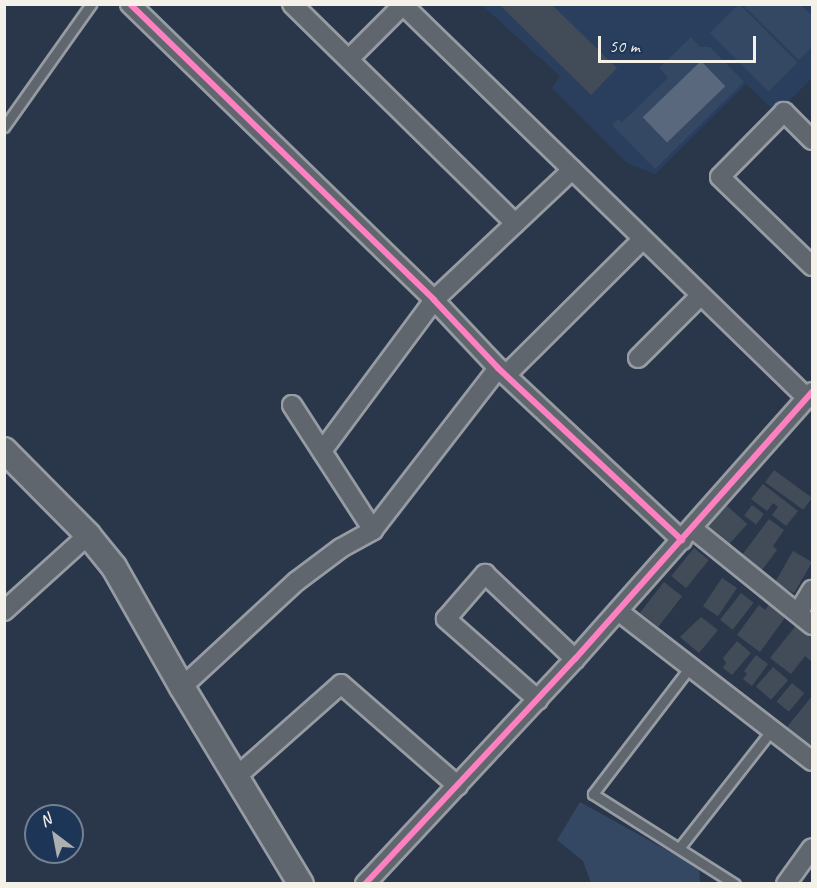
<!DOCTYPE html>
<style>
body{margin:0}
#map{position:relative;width:817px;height:888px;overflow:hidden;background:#2a374a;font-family:Caveat,sans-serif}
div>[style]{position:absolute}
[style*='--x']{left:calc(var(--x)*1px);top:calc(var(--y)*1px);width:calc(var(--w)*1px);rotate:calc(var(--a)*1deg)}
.built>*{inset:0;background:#2a3f5d}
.green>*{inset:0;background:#344763;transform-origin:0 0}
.water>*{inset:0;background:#59687d;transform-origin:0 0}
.building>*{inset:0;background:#424c59;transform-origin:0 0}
.roads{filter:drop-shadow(2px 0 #979ca3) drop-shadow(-2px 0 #979ca3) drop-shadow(0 2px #979ca3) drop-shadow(0 -2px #979ca3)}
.service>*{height:9px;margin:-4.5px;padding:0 4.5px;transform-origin:4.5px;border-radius:4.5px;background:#60666e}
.minor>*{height:18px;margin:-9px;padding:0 9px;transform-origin:9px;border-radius:9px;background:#60666e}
.tertiary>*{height:24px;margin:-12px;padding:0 12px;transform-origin:12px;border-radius:12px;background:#60666e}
.cycleway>*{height:6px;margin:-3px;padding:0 3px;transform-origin:3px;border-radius:3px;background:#ff80c0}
span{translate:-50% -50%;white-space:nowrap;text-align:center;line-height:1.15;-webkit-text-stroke:4.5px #1d3557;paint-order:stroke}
.frame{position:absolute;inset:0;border:6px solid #f4f1e8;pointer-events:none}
.north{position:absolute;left:24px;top:804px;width:60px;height:60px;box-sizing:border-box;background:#1d3557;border:2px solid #738091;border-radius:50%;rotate:328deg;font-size:16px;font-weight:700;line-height:24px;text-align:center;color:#f4f1e8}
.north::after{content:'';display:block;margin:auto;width:21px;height:27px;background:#adb0b1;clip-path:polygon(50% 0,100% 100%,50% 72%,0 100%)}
.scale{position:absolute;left:598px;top:36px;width:158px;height:27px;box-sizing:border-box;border:3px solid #f4f1e8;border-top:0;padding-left:8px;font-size:18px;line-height:21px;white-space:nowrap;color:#f4f1e8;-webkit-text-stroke:4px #1d3557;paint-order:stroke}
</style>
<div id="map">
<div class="built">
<i style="clip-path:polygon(482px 5px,812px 5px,812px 78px,777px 113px,746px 84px,655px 174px,627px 163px,552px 88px,560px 76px)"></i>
</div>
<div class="green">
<i style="left:739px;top:4px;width:83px;height:41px;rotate:45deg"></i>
<i style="clip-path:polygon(743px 5px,801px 5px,812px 16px,812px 47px,799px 60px)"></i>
<i style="clip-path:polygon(691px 37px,700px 47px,710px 47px,744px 82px,655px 169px,612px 125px,618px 119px,622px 122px,668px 78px,659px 68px)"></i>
<i style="clip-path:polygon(580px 802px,699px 868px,700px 883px,591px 883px,583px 861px,557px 840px)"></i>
</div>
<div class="water">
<i style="left:701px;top:61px;width:35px;height:81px;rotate:46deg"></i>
</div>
<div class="building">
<i style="clip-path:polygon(499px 4px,551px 4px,617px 68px,591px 95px)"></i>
<i style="left:774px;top:470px;width:47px;height:15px;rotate:36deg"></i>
<i style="clip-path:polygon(763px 484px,798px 511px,786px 526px,772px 515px,778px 507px,773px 503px,767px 511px,751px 499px)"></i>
<i style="left:725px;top:504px;width:30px;height:30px;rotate:42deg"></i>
<i style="left:752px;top:505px;width:15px;height:13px;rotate:37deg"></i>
<i style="clip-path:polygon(769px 519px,784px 530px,773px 546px,777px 550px,762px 570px,742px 555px)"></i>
<i style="left:694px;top:548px;width:19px;height:36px;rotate:39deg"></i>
<i style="left:793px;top:551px;width:22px;height:36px;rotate:30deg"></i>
<i style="left:722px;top:578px;width:18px;height:34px;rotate:34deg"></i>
<i style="left:664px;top:582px;width:23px;height:39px;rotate:38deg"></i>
<i style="left:741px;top:593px;width:16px;height:34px;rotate:38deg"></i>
<i style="clip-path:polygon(770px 603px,787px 615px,760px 652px,737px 635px,759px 605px,765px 610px)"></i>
<i style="clip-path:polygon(701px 617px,718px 630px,699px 653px,680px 637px)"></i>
<i style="clip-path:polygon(798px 623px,812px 635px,812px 662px,805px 656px,791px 674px,770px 658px)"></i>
<i style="clip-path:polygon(737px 641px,751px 653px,732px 675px,723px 668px,726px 663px,723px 658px)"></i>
<i style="clip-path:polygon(756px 655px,768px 664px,752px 686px,743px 679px,747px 674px,744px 671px)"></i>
<i style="left:773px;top:667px;width:20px;height:26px;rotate:41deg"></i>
<i style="left:792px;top:683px;width:16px;height:24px;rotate:40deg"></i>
<i style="clip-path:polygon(812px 696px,812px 743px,810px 746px,787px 727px)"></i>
</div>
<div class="roads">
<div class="service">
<i style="--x:4;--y:127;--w:151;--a:-54.7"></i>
<i style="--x:690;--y:667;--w:160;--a:127.4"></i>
<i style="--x:593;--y:794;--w:168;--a:32.4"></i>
<i style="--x:680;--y:847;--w:147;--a:-51.9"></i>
</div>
<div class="minor">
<i style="--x:130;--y:4;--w:424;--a:44.2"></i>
<i style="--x:434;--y:300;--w:93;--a:46.7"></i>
<i style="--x:498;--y:368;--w:252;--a:43.1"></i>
<i style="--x:292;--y:4;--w:313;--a:44.5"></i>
<i style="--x:402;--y:4;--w:565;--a:44.21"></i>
<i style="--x:349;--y:59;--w:76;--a:-45"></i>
<i style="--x:812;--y:140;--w:40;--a:-135"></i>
<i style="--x:784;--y:112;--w:91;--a:134.6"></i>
<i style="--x:720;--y:177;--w:128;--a:44.1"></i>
<i style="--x:638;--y:358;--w:89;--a:-45"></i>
<i style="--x:506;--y:375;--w:193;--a:-44.8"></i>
<i style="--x:292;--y:405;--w:149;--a:57.1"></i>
<i style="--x:322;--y:451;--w:188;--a:-53.4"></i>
<i style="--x:434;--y:300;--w:190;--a:-43.3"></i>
<i style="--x:693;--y:529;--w:153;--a:38.9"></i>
<i style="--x:4;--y:611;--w:113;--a:-42.1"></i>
<i style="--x:618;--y:611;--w:245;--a:37.7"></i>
<i style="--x:798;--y:613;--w:27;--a:-59"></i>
<i style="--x:182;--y:687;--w:156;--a:-42.7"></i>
<i style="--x:297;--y:581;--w:55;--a:-36.9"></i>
<i style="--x:341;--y:548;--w:37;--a:-29"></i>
<i style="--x:373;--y:530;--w:205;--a:-52.3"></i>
<i style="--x:538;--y:700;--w:123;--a:-138.6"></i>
<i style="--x:446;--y:619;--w:60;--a:-49.1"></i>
<i style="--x:485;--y:574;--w:124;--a:43.4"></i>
<i style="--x:236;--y:777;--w:140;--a:-41.5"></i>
<i style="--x:341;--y:684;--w:155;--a:41.1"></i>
<i style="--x:365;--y:884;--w:308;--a:-47"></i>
<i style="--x:575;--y:659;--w:357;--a:-48.4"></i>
<i style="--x:786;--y:884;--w:44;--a:-54.2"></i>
</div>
<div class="tertiary">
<i style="--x:4;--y:450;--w:120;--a:45.3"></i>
<i style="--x:88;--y:535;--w:41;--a:50.9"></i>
<i style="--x:114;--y:567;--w:138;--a:60.5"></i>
<i style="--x:182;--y:687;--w:230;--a:58.9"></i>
</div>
</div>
<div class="cycleway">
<i style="--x:130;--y:4;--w:424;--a:44.2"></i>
<i style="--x:434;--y:300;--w:93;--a:46.7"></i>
<i style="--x:498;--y:368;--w:252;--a:43.1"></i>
<i style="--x:365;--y:884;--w:308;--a:-47"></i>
<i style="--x:575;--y:659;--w:357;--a:-48.4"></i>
</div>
<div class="frame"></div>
<div class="north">N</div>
<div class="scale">50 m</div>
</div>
